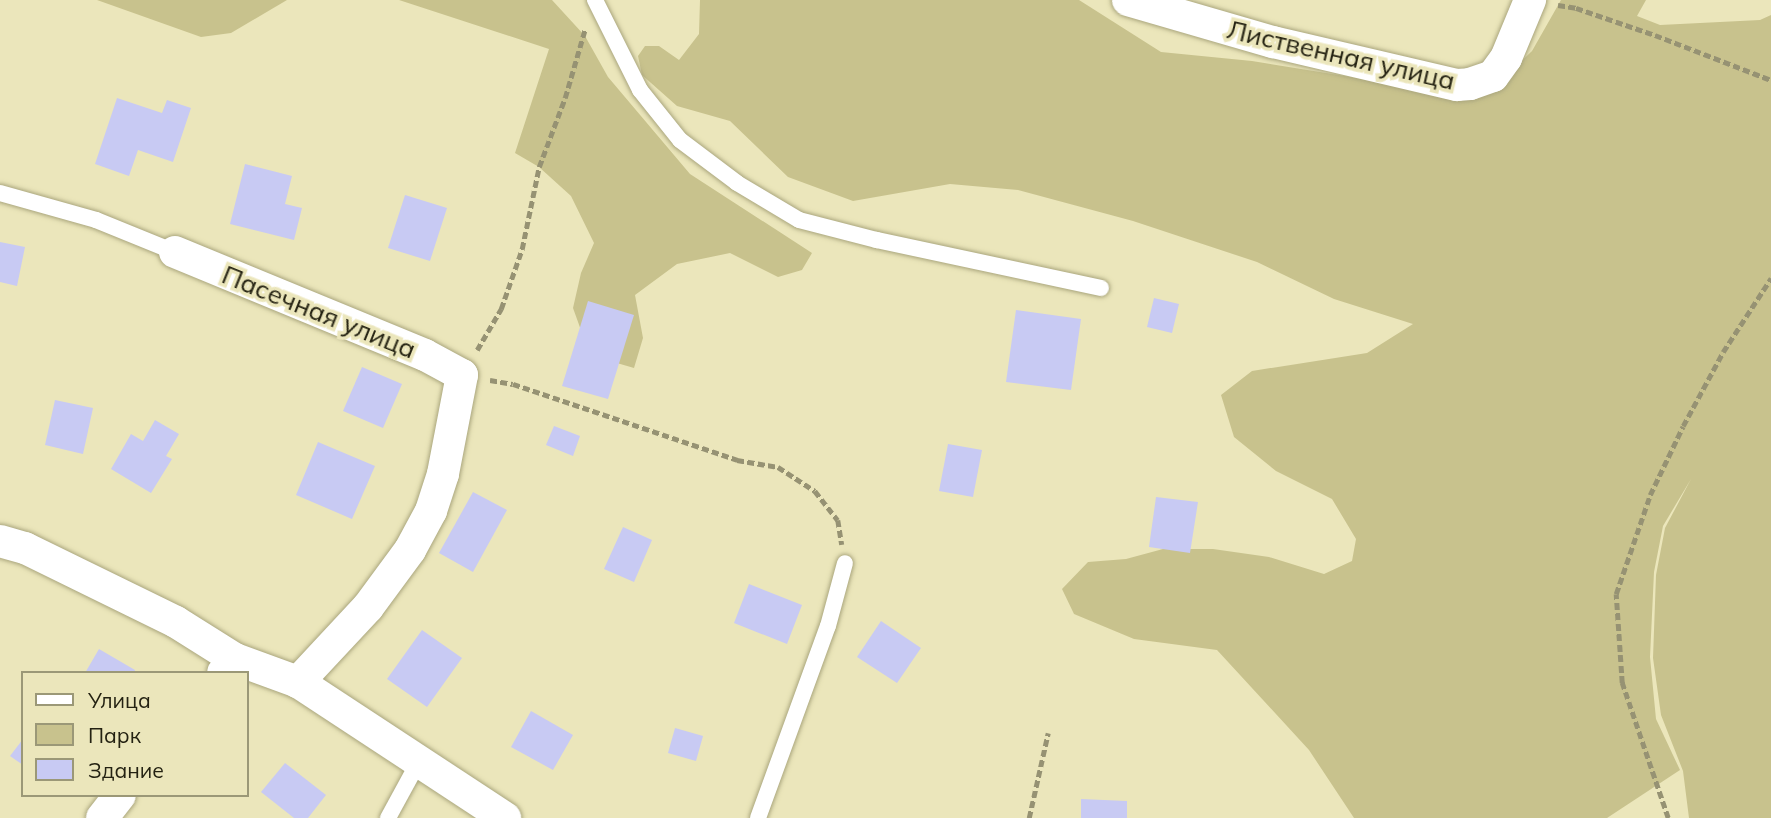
<!DOCTYPE html>
<meta charset="utf-8">
<style>
body{margin:0}
#map{position:relative;width:1771px;height:818px;overflow:hidden;background:#ebe6bb;font-family:Mulish,sans-serif}
div>[style]{position:absolute}
.green>*{inset:0;background:#c8c28d}
.building>*{inset:0;background:#c8caf3}
.path>*{height:4.5px;margin-top:-2.25px;transform-origin:0;background:repeating-linear-gradient(90deg,#969273 0 7px,transparent 0 10.5px)}
.roads{filter:drop-shadow(0 0 2px #aaa67d) drop-shadow(0 0 2px #aaa67d)}
.lane>*{height:16px;margin:-8px;padding:0 8px;transform-origin:8px;border-radius:8px;background:#fff}
.street>*{height:32px;margin:-16px;padding:0 16px;transform-origin:16px;border-radius:16px;background:#fff}
span{translate:-50% -50%;white-space:nowrap;text-align:center;line-height:1.15;-webkit-text-stroke:7px #ebe6bb;paint-order:stroke}
.street-label{font-size:26px;color:#242212}
.legend{position:absolute;left:21px;top:671px;width:228px;height:126px;box-sizing:border-box;background:#ebe6bb;border:2px solid #9b9877;margin:0;padding:9px 12px;list-style:none;font-size:21px;color:#242212}
.legend li{display:flex;align-items:center;gap:14px;height:35px}
.legend b{width:35px;border:2px solid #9b9877}
</style>
<div id="map">
<div class="green">
<div style="clip-path:polygon(97px 0,287px 0,231px 33px,201px 37px)"></div>
<div style="clip-path:polygon(399px 0,552px 0,585px 36px,608px 77px,690px 174px,812px 253px,802px 270px,778px 277px,730px 253px,677px 264px,635px 295px,643px 338px,634px 368px,610px 361px,587px 347px,573px 308px,581px 273px,594px 243px,571px 196px,539px 167px,515px 153px,549px 49px)"></div>
<div style="clip-path:polygon(700px 0,1079px 0,1161px 52px,1252px 61px,1413px 87px,1490px 92px,1532px 51px,1561px 0,1646px 0,1637px 16px,1660px 25px,1760px 20px,1771px 15px,1771px 818px,1689px 818px,1683px 771px,1661px 715px,1653px 658px,1656px 575px,1665px 528px,1691px 479px,1663px 526px,1654px 572px,1650px 657px,1656px 719px,1680px 770px,1607px 818px,1354px 818px,1309px 750px,1217px 650px,1134px 639px,1074px 614px,1062px 589px,1088px 562px,1126px 559px,1163px 549px,1213px 549px,1269px 557px,1324px 574px,1352px 561px,1356px 539px,1332px 499px,1276px 471px,1234px 437px,1221px 395px,1252px 371px,1367px 353px,1413px 324px,1334px 299px,1257px 262px,1133px 221px,1018px 190px,950px 184px,853px 201px,788px 177px,730px 121px,677px 106px,642px 75px,638px 56px,645px 46px,659px 46px,679px 60px,699px 34px)"></div>
</div>
<div class="building">
<div style="clip-path:polygon(117px 98px,162px 113px,167px 100px,191px 108px,173px 162px,138px 150px,129px 176px,95px 164px)"></div>
<div style="clip-path:polygon(245px 164px,292px 176px,285px 204px,302px 208px,294px 240px,230px 224px)"></div>
<div style="clip-path:polygon(405px 195px,447px 208px,430px 261px,388px 248px)"></div>
<div style="clip-path:polygon(0 242px,25px 247px,17px 286px,0 282px)"></div>
<div style="clip-path:polygon(1154px 298px,1179px 304px,1172px 333px,1147px 327px)"></div>
<div style="clip-path:polygon(588px 301px,634px 315px,608px 399px,562px 386px)"></div>
<div style="clip-path:polygon(1016px 310px,1081px 319px,1071px 390px,1006px 382px)"></div>
<div style="clip-path:polygon(362px 367px,402px 384px,383px 428px,343px 411px)"></div>
<div style="clip-path:polygon(55px 400px,93px 408px,83px 454px,45px 445px)"></div>
<div style="clip-path:polygon(155px 420px,179px 434px,166px 456px,172px 459px,151px 493px,111px 469px,131px 434px,143px 441px)"></div>
<div style="clip-path:polygon(554px 426px,580px 436px,573px 456px,546px 445px)"></div>
<div style="clip-path:polygon(318px 442px,375px 466px,352px 519px,296px 495px)"></div>
<div style="clip-path:polygon(948px 444px,982px 450px,973px 497px,939px 491px)"></div>
<div style="clip-path:polygon(473px 492px,507px 510px,473px 572px,439px 553px)"></div>
<div style="clip-path:polygon(1156px 497px,1198px 502px,1190px 553px,1149px 547px)"></div>
<div style="clip-path:polygon(623px 527px,652px 540px,634px 582px,604px 569px)"></div>
<div style="clip-path:polygon(749px 584px,802px 605px,787px 644px,734px 623px)"></div>
<div style="clip-path:polygon(881px 621px,921px 648px,897px 683px,857px 657px)"></div>
<div style="clip-path:polygon(422px 630px,462px 658px,427px 707px,387px 679px)"></div>
<div style="clip-path:polygon(99px 649px,135px 670px,134px 673px,85px 673px)"></div>
<div style="clip-path:polygon(531px 711px,573px 735px,553px 770px,511px 747px)"></div>
<div style="clip-path:polygon(675px 728px,703px 736px,696px 761px,668px 753px)"></div>
<div style="clip-path:polygon(23px 739px,23px 765px,10px 756px)"></div>
<div style="clip-path:polygon(285px 763px,326px 795px,308px 818px,294px 818px,261px 792px)"></div>
<div style="clip-path:polygon(1081px 799px,1127px 801px,1127px 818px,1081px 818px)"></div>
</div>
<div class="path">
<div style="left:1558px;top:5px;width:18px;rotate:9deg"></div>
<div style="left:1576px;top:8px;width:83px;rotate:18.9deg"></div>
<div style="left:1655px;top:35px;width:124px;rotate:21.2deg"></div>
<div style="left:477px;top:350px;width:48px;rotate:-59.7deg"></div>
<div style="left:501px;top:309px;width:64px;rotate:-70.7deg"></div>
<div style="left:522px;top:249px;width:84px;rotate:-78.3deg"></div>
<div style="left:539px;top:167px;width:74px;rotate:-69.4deg"></div>
<div style="left:565px;top:98px;width:72px;rotate:-73.8deg"></div>
<div style="left:490px;top:380px;width:23px;rotate:10deg"></div>
<div style="left:513px;top:384px;width:237px;rotate:18.7deg"></div>
<div style="left:737px;top:460px;width:42px;rotate:9.7deg"></div>
<div style="left:778px;top:467px;width:44px;rotate:33deg"></div>
<div style="left:815px;top:491px;width:37px;rotate:52deg"></div>
<div style="left:838px;top:520px;width:25px;rotate:81deg"></div>
<div style="left:1029px;top:818px;width:87px;rotate:-77.4deg"></div>
<div style="left:1668px;top:818px;width:143px;rotate:-108.8deg"></div>
<div style="left:1622px;top:683px;width:89px;rotate:-93.9deg"></div>
<div style="left:1616px;top:594px;width:105px;rotate:-71deg"></div>
<div style="left:1650px;top:495px;width:76px;rotate:-64.4deg"></div>
<div style="left:1683px;top:426px;width:84px;rotate:-61.6deg"></div>
<div style="left:1723px;top:352px;width:88px;rotate:-57deg"></div>
</div>
<div class="roads">
<div class="lane">
<div style="left:595px;top:0;width:101px;rotate:63.4deg"></div>
<div style="left:640px;top:90px;width:64px;rotate:51.3deg"></div>
<div style="left:680px;top:140px;width:71px;rotate:37deg"></div>
<div style="left:737px;top:183px;width:72px;rotate:30.8deg"></div>
<div style="left:799px;top:220px;width:81px;rotate:14.4deg"></div>
<div style="left:877px;top:240px;width:229px;rotate:12.1deg"></div>
<div style="left:0;top:193px;width:100px;rotate:15.7deg"></div>
<div style="left:96px;top:220px;width:85px;rotate:22.1deg"></div>
<div style="left:388px;top:818px;width:63px;rotate:-61.4deg"></div>
<div style="left:758px;top:818px;width:204px;rotate:-70deg"></div>
<div style="left:828px;top:626px;width:65px;rotate:-74.9deg"></div>
</div>
<div class="street">
<div style="left:1128px;top:0;width:151px;rotate:16.2deg"></div>
<div style="left:1273px;top:42px;width:189px;rotate:13.2deg"></div>
<div style="left:1457px;top:85px;width:13px;rotate:-4deg"></div>
<div style="left:1470px;top:84px;width:24px;rotate:-19deg"></div>
<div style="left:1493px;top:76px;width:22px;rotate:-54deg"></div>
<div style="left:1506px;top:58px;width:63px;rotate:-67.5deg"></div>
<div style="left:175px;top:252px;width:270px;rotate:22.4deg"></div>
<div style="left:425px;top:355px;width:42px;rotate:28.4deg"></div>
<div style="left:462px;top:375px;width:101px;rotate:100.9deg"></div>
<div style="left:443px;top:474px;width:39px;rotate:108deg"></div>
<div style="left:431px;top:511px;width:44px;rotate:118.3deg"></div>
<div style="left:410px;top:550px;width:71px;rotate:126.4deg"></div>
<div style="left:368px;top:607px;width:103px;rotate:133deg"></div>
<div style="left:298px;top:682px;width:67px;rotate:-159.9deg"></div>
<div style="left:235px;top:659px;width:18px;rotate:131deg"></div>
<div style="left:0;top:541px;width:26px;rotate:16deg"></div>
<div style="left:25px;top:548px;width:168px;rotate:26.1deg"></div>
<div style="left:176px;top:622px;width:70px;rotate:32.1deg"></div>
<div style="left:298px;top:682px;width:248px;rotate:33.3deg"></div>
<div style="left:102px;top:818px;width:29px;rotate:-52deg"></div>
</div>
</div>
<div class="street-label">
<span style="left:1341px;top:55px;rotate:13deg">Лиственная улица</span>
<span style="left:319px;top:312px;rotate:22deg">Пасечная улица</span>
</div>
<ul class="legend">
<li><b style="height:9px;background:#fff"></b>Улица</li>
<li><b style="height:19px;background:#c8c28d"></b>Парк</li>
<li><b style="height:19px;background:#c8caf3"></b>Здание</li>
</ul>
</div>
